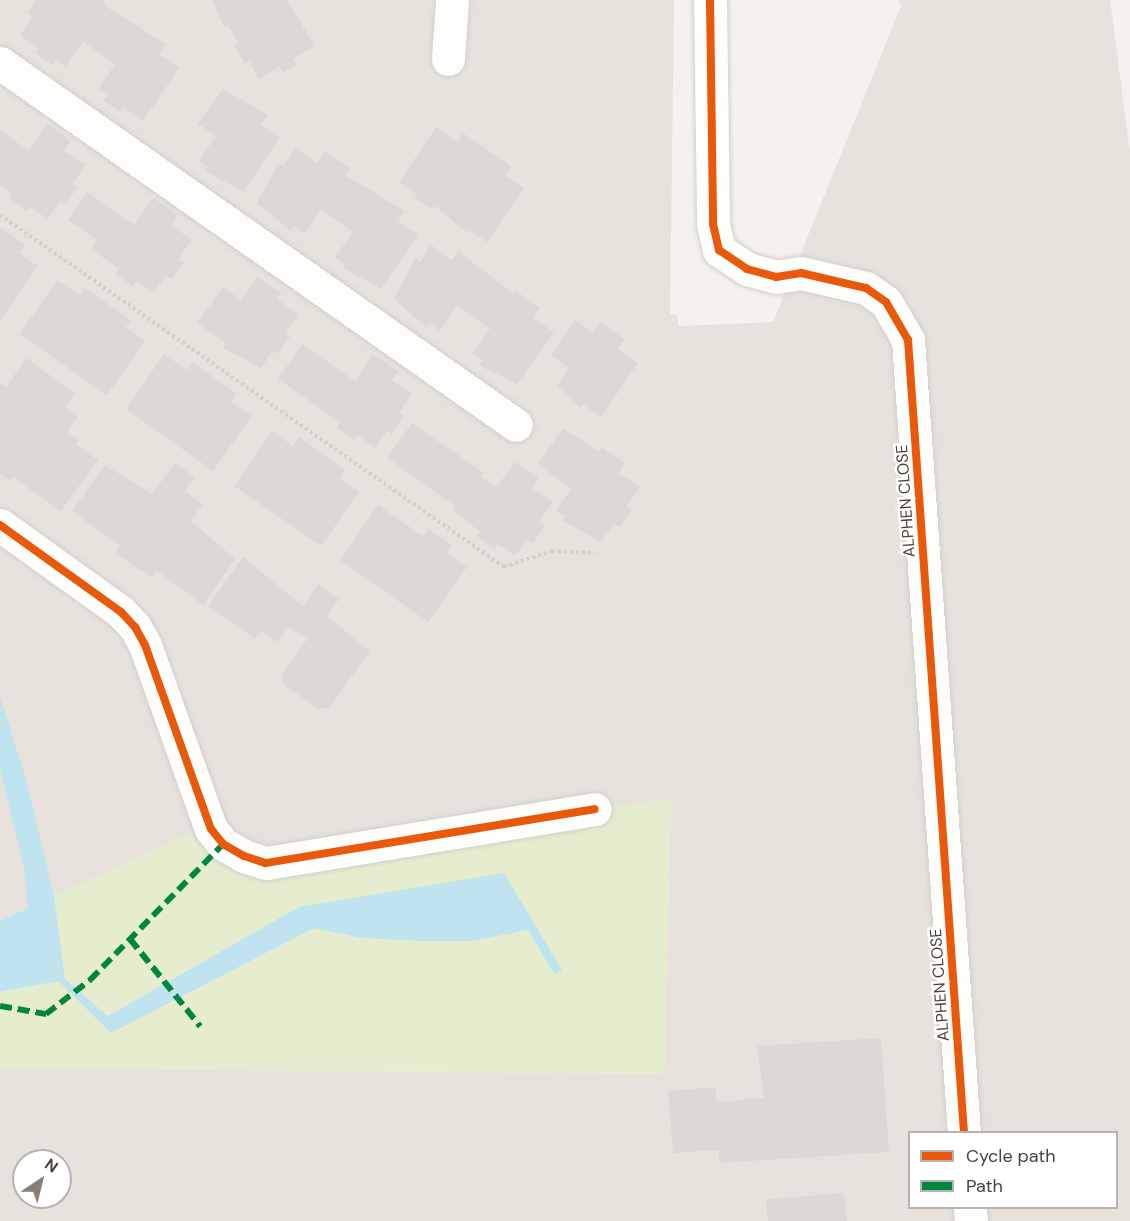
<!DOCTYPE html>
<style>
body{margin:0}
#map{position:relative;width:1130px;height:1221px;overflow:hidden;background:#f4f1ee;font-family:"DM Sans",sans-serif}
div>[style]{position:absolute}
.residential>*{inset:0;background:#e7e2dc}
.green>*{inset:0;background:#e6edcf}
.water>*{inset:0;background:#c0e4ef}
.building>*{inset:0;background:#dcd8d5}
.path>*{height:4px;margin-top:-2px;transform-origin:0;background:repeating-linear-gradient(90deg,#d3d1cc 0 3px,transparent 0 6px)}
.roads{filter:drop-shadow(0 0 2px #d2cfcb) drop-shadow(0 0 2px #d2cfcb)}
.minor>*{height:33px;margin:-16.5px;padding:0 16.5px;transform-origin:16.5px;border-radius:16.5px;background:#fdfdfc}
.quiet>*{height:6px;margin-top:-3px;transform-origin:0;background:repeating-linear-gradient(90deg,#00873e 0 12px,transparent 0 18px)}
.cycleway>*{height:8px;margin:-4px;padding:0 4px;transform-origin:4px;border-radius:4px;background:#e8590c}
span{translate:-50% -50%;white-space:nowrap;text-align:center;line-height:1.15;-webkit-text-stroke:5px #fff;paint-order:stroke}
.street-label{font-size:16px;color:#4a4139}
.legend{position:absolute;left:908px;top:1131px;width:210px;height:78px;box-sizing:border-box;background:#fff;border:2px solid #b7b3b0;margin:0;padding:8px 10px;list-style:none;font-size:18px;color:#4a4139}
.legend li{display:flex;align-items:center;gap:12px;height:30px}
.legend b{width:30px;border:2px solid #b7b3b0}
.north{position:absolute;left:12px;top:1149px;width:60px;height:60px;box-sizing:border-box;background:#fff;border:2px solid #b7b3b0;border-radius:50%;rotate:35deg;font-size:16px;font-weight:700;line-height:24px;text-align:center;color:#4a4139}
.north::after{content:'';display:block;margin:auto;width:21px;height:27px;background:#867f78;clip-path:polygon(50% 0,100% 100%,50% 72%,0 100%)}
</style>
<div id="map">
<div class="residential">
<div style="clip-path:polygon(evenodd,0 0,674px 0,670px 314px,678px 315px,678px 326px,773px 322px,901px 6px,898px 0,1110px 0,1130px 153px,1130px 1221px,0 1221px,0 1068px,664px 1074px,671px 799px,266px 864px,209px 830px,187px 835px,0 921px,0 0,910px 1132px,1116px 1132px,1116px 1208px,910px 1208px,910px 1132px,0 0,24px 1161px,60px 1161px,60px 1197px,24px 1197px,24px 1161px)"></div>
</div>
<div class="green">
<div style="clip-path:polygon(671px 798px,664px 1074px,0 1068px,0 921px,187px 835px,209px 830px,266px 864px)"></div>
</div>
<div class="water">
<div style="clip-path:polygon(0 696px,27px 782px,54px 897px,65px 979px,108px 1016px,299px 907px,504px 873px,562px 970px,554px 974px,528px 930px,473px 941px,423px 941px,361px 938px,314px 928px,111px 1033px,58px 981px,0 992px,0 921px,28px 908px,24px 868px,0 769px)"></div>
</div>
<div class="building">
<div style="clip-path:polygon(36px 0,103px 0,107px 7px,166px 44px,159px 54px,179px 68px,143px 121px,124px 107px,120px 112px,103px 100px,107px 95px,98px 89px,115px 64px,83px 42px,65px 67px,56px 60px,52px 65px,35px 53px,38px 48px,20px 35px,32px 17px,27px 13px)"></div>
<div style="clip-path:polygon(212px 0,287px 0,315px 46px,294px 59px,297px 64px,282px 73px,279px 67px,259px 79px,249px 61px,245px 63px,234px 46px,239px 43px,228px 25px,224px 27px)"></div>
<div style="clip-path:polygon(223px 89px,268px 115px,261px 125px,280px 138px,243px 192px,205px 171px,208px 167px,199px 161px,216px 136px,198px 124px)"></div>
<div style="clip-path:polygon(47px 124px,71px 141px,64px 150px,86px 165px,72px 184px,77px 188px,65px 205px,60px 201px,48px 219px,30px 207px,27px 211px,9px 198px,12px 194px,0 185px,0 130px,29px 151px)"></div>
<div style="clip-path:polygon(436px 127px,457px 142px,463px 133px,511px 166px,505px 175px,524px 188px,487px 242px,469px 230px,467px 233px,435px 206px,432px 209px,415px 198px,417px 195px,399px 182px)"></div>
<div style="clip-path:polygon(296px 148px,317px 163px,325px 151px,350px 168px,345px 175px,405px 211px,398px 221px,418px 235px,381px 289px,343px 268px,345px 265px,335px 257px,353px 232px,321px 210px,304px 234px,294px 227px,291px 231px,257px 203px,278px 164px,283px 166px)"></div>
<div style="clip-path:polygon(87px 192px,134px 225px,153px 198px,178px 215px,171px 225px,192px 240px,178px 259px,184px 263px,172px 279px,166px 275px,154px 293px,137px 281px,133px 286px,115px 274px,119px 269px,91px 249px,97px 240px,68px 220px)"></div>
<div style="clip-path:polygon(0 227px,25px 245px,19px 253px,38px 266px,0 321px)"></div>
<div style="clip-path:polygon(431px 245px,452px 260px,458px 251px,514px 294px,516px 291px,540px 308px,533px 318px,554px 332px,517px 384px,478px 365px,482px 360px,472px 353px,490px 329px,457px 306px,440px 331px,429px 323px,426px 327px,394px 299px,415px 258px,420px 262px)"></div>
<div style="clip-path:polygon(257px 277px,281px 293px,277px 299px,298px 314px,285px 334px,290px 337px,278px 354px,273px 350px,261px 368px,223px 348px,226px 343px,197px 323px,223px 287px,241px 300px)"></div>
<div style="clip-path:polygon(58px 280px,80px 295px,85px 288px,131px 320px,126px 327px,145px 341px,107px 395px,19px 334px)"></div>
<div style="clip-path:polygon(575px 320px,593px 332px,600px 322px,625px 339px,618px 349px,638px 363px,601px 417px,583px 404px,580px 408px,557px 386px,569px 368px,551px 355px)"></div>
<div style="clip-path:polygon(302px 344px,355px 381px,373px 354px,398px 371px,392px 380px,412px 394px,399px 413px,404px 416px,392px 434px,387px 430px,375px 448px,357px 435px,354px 440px,337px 428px,340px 423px,278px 379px)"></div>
<div style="clip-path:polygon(164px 354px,187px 370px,192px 362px,237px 394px,231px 402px,252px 416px,213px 471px,126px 409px)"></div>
<div style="clip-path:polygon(26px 358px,75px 393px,66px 407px,78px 416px,67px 431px,79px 440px,76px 444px,98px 460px,61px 511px,13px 477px,10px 481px,0 474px,0 383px,6px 387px)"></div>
<div style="clip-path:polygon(412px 423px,484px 473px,481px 477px,496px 487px,516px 462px,538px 478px,532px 488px,553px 502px,539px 521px,545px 526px,533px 543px,527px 539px,515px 556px,498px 544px,494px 549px,477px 536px,480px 532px,453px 510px,456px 507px,387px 458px)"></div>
<div style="clip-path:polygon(563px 428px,599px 452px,602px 447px,625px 463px,618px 473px,640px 487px,626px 507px,632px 510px,620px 527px,614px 524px,601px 542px,563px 521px,566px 517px,556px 510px,571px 489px,538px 464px)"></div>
<div style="clip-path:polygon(272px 431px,293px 446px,299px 437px,345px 470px,339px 478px,359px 492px,321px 546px,234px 486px)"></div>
<div style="clip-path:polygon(175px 463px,195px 477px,184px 491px,203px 504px,191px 521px,235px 559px,203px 605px,157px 571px,152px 578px,115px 553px,120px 546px,72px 511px,105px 465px,152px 494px)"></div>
<div style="clip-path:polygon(378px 505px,423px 536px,428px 529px,452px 545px,447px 553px,467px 567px,428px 622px,340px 560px)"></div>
<div style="clip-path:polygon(243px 557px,303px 606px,318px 584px,339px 599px,327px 616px,370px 651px,329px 708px,318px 709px,283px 684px,282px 674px,307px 639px,289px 627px,277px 642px,262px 631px,255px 639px,208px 606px)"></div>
<div style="clip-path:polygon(881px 1038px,889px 1152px,719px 1163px,719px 1150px,673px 1153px,668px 1091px,715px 1087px,717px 1102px,764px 1098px,757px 1046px)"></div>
<div style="clip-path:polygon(844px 1193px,847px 1221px,768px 1221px,766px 1199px)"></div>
</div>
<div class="path">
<div style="left:0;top:215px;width:615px;rotate:34.93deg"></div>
<div style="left:504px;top:567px;width:51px;rotate:-18.4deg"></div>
<div style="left:552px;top:551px;width:43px;rotate:2.7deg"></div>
</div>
<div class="roads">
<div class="minor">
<div style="left:710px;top:0;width:224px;rotate:89.2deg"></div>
<div style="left:713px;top:224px;width:27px;rotate:77deg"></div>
<div style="left:719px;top:250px;width:34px;rotate:34deg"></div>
<div style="left:747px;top:269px;width:30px;rotate:15deg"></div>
<div style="left:776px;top:277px;width:25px;rotate:-9deg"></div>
<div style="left:801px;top:273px;width:67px;rotate:13deg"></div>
<div style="left:866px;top:288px;width:24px;rotate:35deg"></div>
<div style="left:886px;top:302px;width:44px;rotate:59.9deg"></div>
<div style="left:908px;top:340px;width:794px;rotate:85.96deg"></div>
<div style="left:448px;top:59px;width:59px;rotate:-86.1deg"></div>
<div style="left:0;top:63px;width:630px;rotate:35.05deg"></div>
<div style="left:0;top:525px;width:149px;rotate:35.7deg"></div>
<div style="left:121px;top:612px;width:21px;rotate:47deg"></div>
<div style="left:135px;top:627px;width:21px;rotate:61deg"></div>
<div style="left:145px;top:645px;width:195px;rotate:70.3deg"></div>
<div style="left:211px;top:829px;width:19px;rotate:51deg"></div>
<div style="left:223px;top:844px;width:24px;rotate:30deg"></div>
<div style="left:244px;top:856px;width:23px;rotate:18deg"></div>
<div style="left:266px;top:863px;width:333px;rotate:-9.3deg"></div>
<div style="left:970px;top:1208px;width:13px;rotate:86deg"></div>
</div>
</div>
<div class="quiet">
<div style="left:130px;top:939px;width:112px;rotate:51.2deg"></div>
<div style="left:0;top:1006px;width:47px;rotate:9.9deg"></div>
<div style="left:46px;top:1014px;width:56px;rotate:-37.7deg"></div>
<div style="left:90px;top:980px;width:190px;rotate:-45.6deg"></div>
</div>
<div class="cycleway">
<div style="left:710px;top:0;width:224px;rotate:89.2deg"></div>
<div style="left:713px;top:224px;width:27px;rotate:77deg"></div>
<div style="left:719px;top:250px;width:34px;rotate:34deg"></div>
<div style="left:747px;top:269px;width:30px;rotate:15deg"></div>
<div style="left:776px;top:277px;width:25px;rotate:-9deg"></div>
<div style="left:801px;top:273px;width:67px;rotate:13deg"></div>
<div style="left:866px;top:288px;width:24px;rotate:35deg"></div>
<div style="left:886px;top:302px;width:44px;rotate:59.9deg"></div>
<div style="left:908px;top:340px;width:794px;rotate:85.96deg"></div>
<div style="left:0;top:525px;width:149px;rotate:35.7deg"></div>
<div style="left:121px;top:612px;width:21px;rotate:47deg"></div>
<div style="left:135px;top:627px;width:21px;rotate:61deg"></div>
<div style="left:145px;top:645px;width:195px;rotate:70.3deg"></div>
<div style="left:211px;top:829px;width:19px;rotate:51deg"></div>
<div style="left:223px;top:844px;width:24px;rotate:30deg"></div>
<div style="left:244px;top:856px;width:23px;rotate:18deg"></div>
<div style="left:266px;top:863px;width:333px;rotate:-9.3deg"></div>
</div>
<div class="street-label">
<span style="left:906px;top:501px;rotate:-94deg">ALPHEN CLOSE</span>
<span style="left:940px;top:985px;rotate:-94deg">ALPHEN CLOSE</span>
</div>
<ul class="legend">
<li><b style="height:8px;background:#e8590c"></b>Cycle path</li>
<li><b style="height:8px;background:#00873e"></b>Path</li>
</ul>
<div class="north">N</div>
</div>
